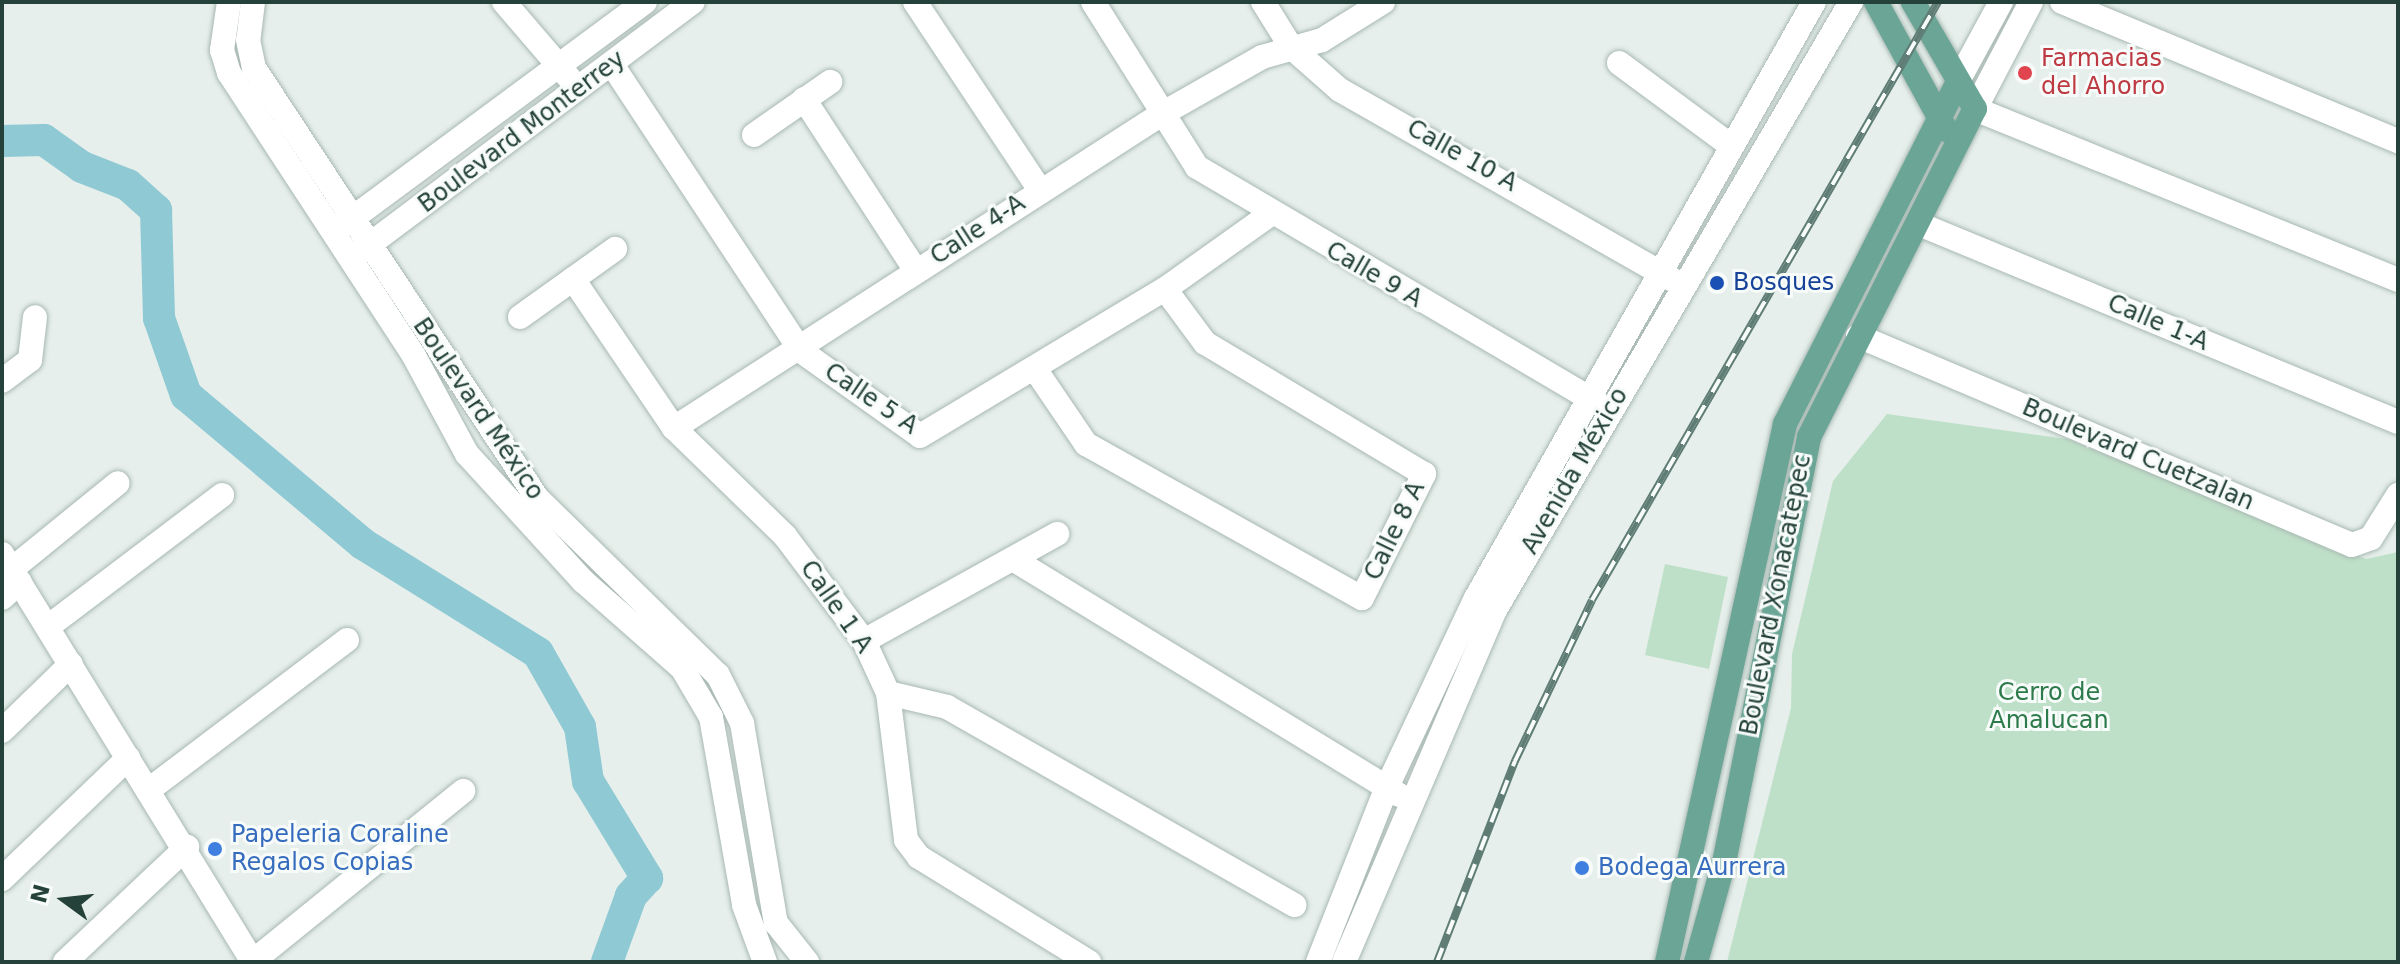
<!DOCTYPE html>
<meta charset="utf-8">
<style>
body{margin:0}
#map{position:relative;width:2400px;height:964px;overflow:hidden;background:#e6efeb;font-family:"DejaVu Sans",sans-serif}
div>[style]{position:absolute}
.green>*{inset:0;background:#bfe0c8}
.river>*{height:32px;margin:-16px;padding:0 16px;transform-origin:16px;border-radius:16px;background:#8ec9d4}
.roads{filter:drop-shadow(0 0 2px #a8b8b2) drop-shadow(0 0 2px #a8b8b2)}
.minor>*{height:24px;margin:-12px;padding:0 12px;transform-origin:12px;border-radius:12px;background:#fff}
.major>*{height:24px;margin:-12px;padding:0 12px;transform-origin:12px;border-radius:12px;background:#6aa596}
.rail>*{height:8px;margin-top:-4px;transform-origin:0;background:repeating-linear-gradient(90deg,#f7fbf9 0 15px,#5f7d75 0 30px);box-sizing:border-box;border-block:2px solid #5f7d75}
.dots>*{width:22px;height:22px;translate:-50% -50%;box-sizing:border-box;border:4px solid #f7fbf9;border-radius:50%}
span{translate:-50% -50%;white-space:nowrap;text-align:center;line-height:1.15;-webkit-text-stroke:6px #f7fbf9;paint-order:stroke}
.health-label{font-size:24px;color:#be3a42}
.left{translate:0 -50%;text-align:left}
.street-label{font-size:24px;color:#24423a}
.transit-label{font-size:24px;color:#164399}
.park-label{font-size:24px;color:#2d7a4b}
.shop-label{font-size:24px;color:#366cbe}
.frame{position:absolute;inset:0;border:4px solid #24423a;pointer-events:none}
.north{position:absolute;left:24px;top:860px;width:80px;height:80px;-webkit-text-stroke:6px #f7fbf9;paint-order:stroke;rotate:285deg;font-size:22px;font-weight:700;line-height:32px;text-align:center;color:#24423a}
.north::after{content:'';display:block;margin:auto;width:28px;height:36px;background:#24423a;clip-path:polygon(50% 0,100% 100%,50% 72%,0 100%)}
</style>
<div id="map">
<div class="green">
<div style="clip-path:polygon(1887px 414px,2067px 439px,2366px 559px,2398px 552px,2398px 962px,1727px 962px,1791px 708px,1792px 654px,1833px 481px)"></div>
<div style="clip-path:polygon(1665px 564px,1728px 577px,1709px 669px,1645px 655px)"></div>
</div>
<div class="river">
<div style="left:2px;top:141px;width:42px;rotate:-1.4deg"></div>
<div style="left:44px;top:140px;width:47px;rotate:35.4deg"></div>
<div style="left:82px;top:167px;width:49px;rotate:21.4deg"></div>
<div style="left:128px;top:185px;width:38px;rotate:42deg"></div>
<div style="left:156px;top:210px;width:108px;rotate:88.4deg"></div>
<div style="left:159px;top:318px;width:82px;rotate:70.7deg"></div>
<div style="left:186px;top:395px;width:231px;rotate:40.1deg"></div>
<div style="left:363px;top:544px;width:206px;rotate:31.9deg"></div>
<div style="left:538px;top:653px;width:85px;rotate:60.4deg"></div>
<div style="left:580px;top:727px;width:55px;rotate:81.6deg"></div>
<div style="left:588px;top:781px;width:114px;rotate:58.7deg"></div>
<div style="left:647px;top:878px;width:24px;rotate:132deg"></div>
<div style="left:631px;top:896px;width:70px;rotate:110deg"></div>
</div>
<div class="roads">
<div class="minor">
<div style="left:229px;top:2px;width:49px;rotate:98.3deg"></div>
<div style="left:222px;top:50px;width:24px;rotate:73deg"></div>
<div style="left:229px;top:73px;width:338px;rotate:56.8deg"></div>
<div style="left:414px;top:356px;width:111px;rotate:61.6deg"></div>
<div style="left:467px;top:454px;width:172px;rotate:47.6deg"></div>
<div style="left:583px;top:581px;width:132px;rotate:41.3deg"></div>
<div style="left:682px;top:668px;width:57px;rotate:59.4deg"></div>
<div style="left:711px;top:717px;width:191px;rotate:80deg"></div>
<div style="left:744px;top:905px;width:61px;rotate:69.8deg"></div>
<div style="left:253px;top:2px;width:38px;rotate:97deg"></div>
<div style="left:248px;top:40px;width:29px;rotate:78deg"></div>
<div style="left:254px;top:68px;width:515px;rotate:56.65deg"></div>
<div style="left:537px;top:498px;width:253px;rotate:44.4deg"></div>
<div style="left:718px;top:675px;width:54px;rotate:63.4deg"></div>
<div style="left:742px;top:723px;width:203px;rotate:80.4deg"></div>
<div style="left:776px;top:923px;width:50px;rotate:51.5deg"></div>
<div style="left:504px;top:2px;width:101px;rotate:49.4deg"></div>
<div style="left:915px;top:2px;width:226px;rotate:56.4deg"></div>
<div style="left:1093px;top:2px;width:195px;rotate:57.8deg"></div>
<div style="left:1197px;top:167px;width:465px;rotate:30.5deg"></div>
<div style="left:1263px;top:2px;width:53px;rotate:58.1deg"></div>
<div style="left:1291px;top:47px;width:65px;rotate:41.3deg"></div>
<div style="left:1340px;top:90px;width:383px;rotate:29.7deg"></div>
<div style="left:2031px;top:2px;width:121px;rotate:117.6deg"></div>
<div style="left:1975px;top:109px;width:456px;rotate:22deg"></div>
<div style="left:2062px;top:2px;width:364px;rotate:22.5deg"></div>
<div style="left:1619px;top:63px;width:139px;rotate:36.5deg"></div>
<div style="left:613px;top:66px;width:341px;rotate:56.6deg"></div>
<div style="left:801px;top:351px;width:146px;rotate:35.5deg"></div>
<div style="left:920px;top:436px;width:286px;rotate:-31deg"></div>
<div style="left:1165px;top:289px;width:128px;rotate:-35.4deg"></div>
<div style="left:1957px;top:83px;width:92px;rotate:-61.5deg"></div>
<div style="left:804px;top:99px;width:205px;rotate:56.9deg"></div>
<div style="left:754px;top:135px;width:93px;rotate:-34.9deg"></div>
<div style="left:1919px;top:224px;width:518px;rotate:22.46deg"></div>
<div style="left:342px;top:226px;width:377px;rotate:-36.5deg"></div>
<div style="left:357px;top:254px;width:420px;rotate:-36.9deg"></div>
<div style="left:573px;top:279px;width:180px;rotate:55.9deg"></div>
<div style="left:674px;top:428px;width:155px;rotate:44.2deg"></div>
<div style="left:785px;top:536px;width:131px;rotate:53deg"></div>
<div style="left:864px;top:641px;width:57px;rotate:65.2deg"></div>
<div style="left:888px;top:693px;width:148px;rotate:83deg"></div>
<div style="left:906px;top:840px;width:21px;rotate:53deg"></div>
<div style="left:919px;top:857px;width:200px;rotate:31.7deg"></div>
<div style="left:520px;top:317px;width:117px;rotate:-35.6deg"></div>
<div style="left:1858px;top:336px;width:536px;rotate:22.93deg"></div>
<div style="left:2352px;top:545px;width:20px;rotate:-20deg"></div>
<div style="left:2371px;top:538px;width:51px;rotate:-57.9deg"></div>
<div style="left:1035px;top:369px;width:91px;rotate:55.8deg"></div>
<div style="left:1086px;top:444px;width:316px;rotate:29.2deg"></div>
<div style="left:1362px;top:598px;width:139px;rotate:-63.4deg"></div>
<div style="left:1424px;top:474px;width:255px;rotate:-149.1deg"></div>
<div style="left:1205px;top:343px;width:67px;rotate:-126.5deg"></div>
<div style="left:2px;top:381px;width:35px;rotate:-37deg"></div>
<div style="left:30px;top:360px;width:43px;rotate:-83.4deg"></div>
<div style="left:674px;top:428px;width:578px;rotate:-32.78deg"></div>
<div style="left:1160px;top:115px;width:117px;rotate:-29.6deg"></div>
<div style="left:1262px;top:57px;width:62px;rotate:-15.8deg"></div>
<div style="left:1322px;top:40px;width:72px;rotate:-31.9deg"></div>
<div style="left:2px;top:554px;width:479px;rotate:58.4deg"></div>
<div style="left:1016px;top:561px;width:449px;rotate:31.4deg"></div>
<div style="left:12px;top:569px;width:136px;rotate:-39.1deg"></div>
<div style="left:2px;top:598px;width:24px;rotate:-42deg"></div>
<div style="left:49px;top:626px;width:217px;rotate:-37.1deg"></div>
<div style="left:864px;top:641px;width:221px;rotate:-29deg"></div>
<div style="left:888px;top:693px;width:61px;rotate:13.3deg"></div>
<div style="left:947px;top:707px;width:400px;rotate:29.7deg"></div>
<div style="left:2px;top:731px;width:96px;rotate:-44.2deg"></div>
<div style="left:150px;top:789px;width:247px;rotate:-37.1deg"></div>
<div style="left:2px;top:879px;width:175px;rotate:-43.8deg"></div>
<div style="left:65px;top:962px;width:168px;rotate:-43.3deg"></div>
<div style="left:252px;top:962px;width:272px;rotate:-39deg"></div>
<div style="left:1318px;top:962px;width:186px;rotate:-68.5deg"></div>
<div style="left:1386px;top:789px;width:211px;rotate:-64.8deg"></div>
<div style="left:1476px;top:598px;width:685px;rotate:-60.44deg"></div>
<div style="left:1344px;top:962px;width:383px;rotate:-66.8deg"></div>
<div style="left:1495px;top:610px;width:705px;rotate:-59.65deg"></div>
</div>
<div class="major">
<div style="left:1876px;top:2px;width:146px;rotate:61.3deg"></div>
<div style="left:1667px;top:962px;width:551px;rotate:-77.63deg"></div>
<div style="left:1785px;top:424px;width:382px;rotate:-63.2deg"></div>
<div style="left:1696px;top:962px;width:108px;rotate:-74.4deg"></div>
<div style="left:1725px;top:858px;width:429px;rotate:-78.7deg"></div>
<div style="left:1809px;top:437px;width:368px;rotate:-63.2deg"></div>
<div style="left:1975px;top:109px;width:124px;rotate:-120.1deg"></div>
</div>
</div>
<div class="rail">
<div style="left:1437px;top:962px;width:216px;rotate:-68.8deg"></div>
<div style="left:1515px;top:761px;width:178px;rotate:-64.4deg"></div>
<div style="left:1592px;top:600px;width:691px;rotate:-59.95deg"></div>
</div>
<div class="dots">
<div style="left:2025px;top:73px;background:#e0444e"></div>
<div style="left:1717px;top:283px;background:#1a4fb4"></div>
<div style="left:215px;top:849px;background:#3f7fe0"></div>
<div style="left:1582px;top:868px;background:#3f7fe0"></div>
</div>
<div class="health-label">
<span class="left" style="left:2041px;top:73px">Farmacias<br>del Ahorro</span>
</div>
<div class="street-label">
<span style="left:522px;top:132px;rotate:-37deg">Boulevard Monterrey</span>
<span style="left:1462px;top:156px;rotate:29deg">Calle 10 A</span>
<span style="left:978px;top:230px;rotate:-33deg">Calle 4-A</span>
<span style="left:1374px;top:275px;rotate:30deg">Calle 9 A</span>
<span style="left:2158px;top:323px;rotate:23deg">Calle 1-A</span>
<span style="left:871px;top:399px;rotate:34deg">Calle 5 A</span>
<span style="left:478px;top:409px;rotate:56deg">Boulevard México</span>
<span style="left:2138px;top:455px;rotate:23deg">Boulevard Cuetzalan</span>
<span style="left:1575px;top:471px;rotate:-60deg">Avenida México</span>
<span style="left:1395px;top:531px;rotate:-64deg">Calle 8 A</span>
<span style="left:1776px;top:595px;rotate:-79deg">Boulevard Xonacatepec</span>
<span style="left:836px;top:607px;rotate:55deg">Calle 1 A</span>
</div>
<div class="transit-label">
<span class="left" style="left:1733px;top:283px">Bosques</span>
</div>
<div class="park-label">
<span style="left:2049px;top:707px">Cerro de<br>Amalucan</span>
</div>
<div class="shop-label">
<span class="left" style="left:231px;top:849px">Papeleria Coraline<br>Regalos Copias</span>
<span class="left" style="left:1598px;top:868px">Bodega Aurrera</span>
</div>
<div class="frame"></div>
<div class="north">N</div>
</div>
